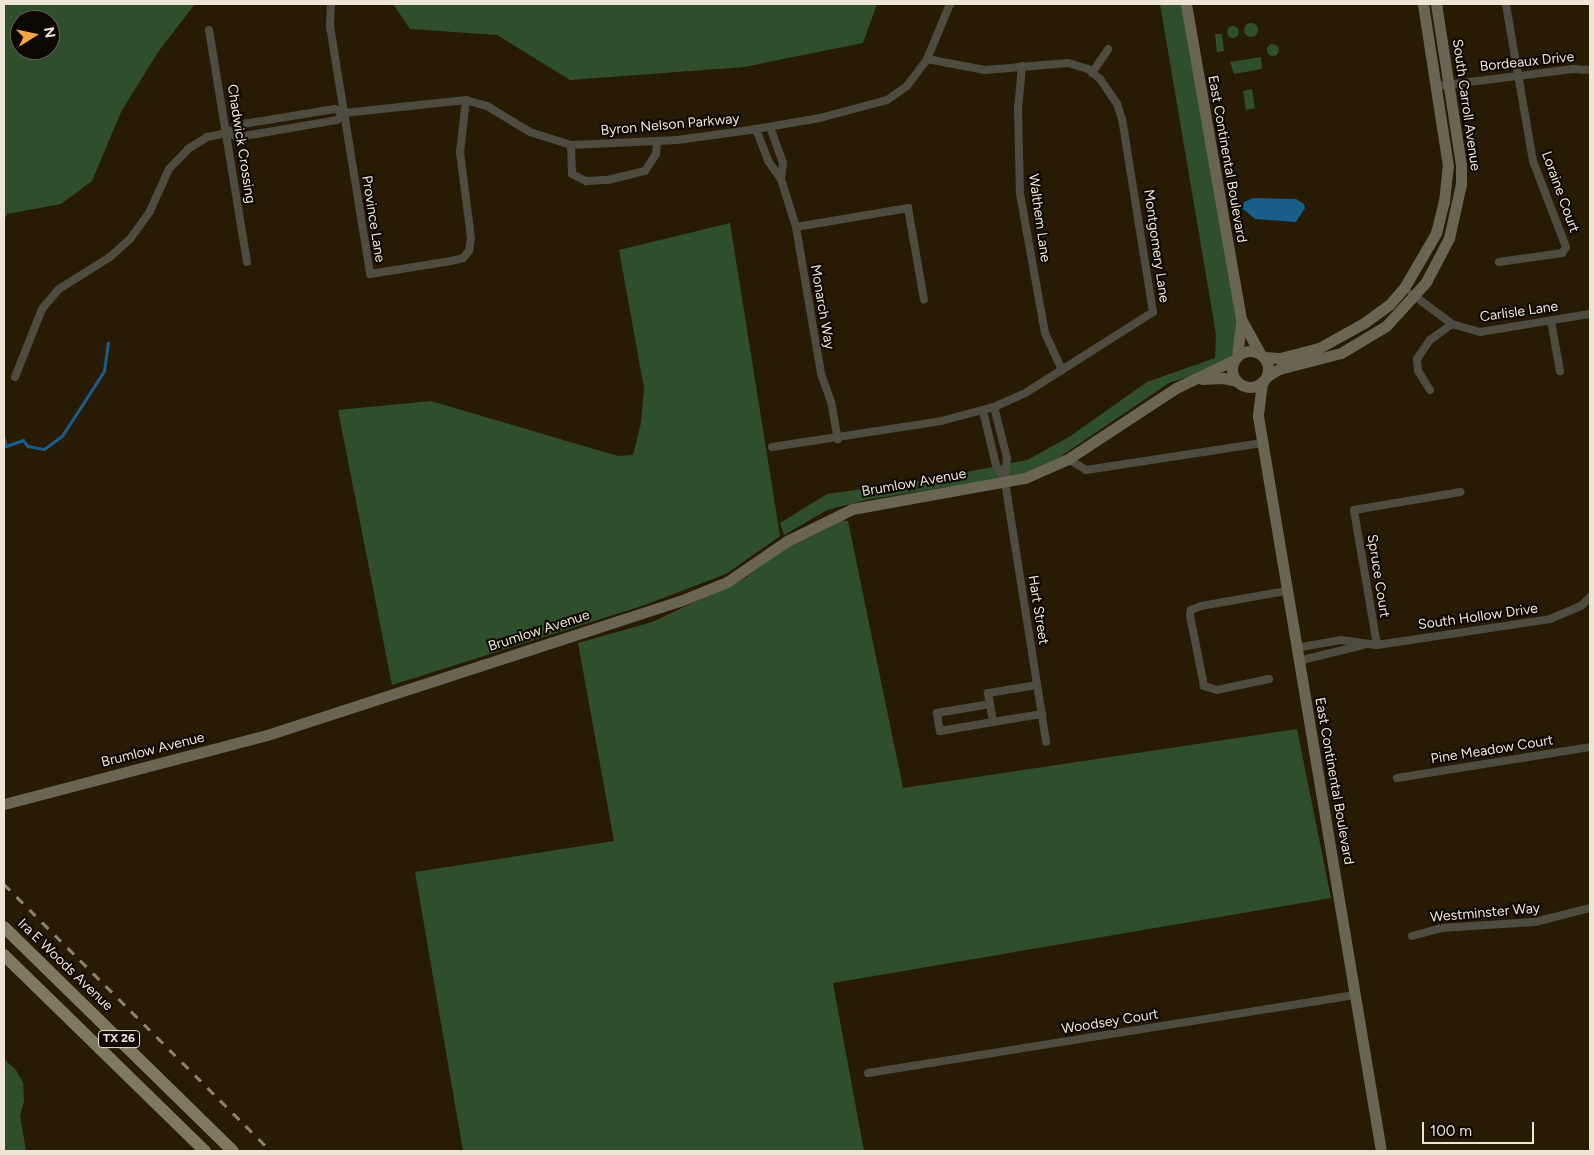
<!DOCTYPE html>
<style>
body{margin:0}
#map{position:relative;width:1594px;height:1155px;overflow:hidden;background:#281b03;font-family:Figtree,sans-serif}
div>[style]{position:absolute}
.green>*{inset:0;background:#2f4e2b}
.round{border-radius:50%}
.water>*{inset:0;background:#195d8a}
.stream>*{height:2.5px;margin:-1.25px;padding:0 1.25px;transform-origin:1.25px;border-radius:1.25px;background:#195d8a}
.minor>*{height:8px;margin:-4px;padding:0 4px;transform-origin:4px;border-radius:4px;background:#4e4c40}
.secondary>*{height:11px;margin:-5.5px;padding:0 5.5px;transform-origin:5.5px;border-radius:5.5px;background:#696552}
.secondary>.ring{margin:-5.5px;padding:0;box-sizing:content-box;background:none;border:11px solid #696552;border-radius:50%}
.primary>*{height:12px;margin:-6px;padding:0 6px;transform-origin:6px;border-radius:6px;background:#7f7960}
.rail>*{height:2.5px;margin-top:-1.25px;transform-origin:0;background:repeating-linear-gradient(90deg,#8c816e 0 9px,transparent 0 18px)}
span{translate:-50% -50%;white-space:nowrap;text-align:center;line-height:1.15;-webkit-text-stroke:4px #0c0701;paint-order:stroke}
.shield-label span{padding:1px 4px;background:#0c0701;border:1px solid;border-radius:4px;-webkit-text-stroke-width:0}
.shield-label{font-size:12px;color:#eee5d6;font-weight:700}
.street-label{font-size:14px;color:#eee5d6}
.frame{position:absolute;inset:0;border:5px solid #eee5d6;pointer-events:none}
.north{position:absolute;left:10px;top:10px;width:50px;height:50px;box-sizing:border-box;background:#0c0701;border:1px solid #666056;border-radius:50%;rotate:80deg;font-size:14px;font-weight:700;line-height:20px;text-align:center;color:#eee5d6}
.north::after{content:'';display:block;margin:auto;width:18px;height:22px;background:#f3a443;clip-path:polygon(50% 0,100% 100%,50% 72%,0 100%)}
.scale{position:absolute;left:1422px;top:1122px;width:112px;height:22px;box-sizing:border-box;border:2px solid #eee5d6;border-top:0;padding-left:6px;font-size:15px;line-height:18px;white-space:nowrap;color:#eee5d6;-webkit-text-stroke:4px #0c0701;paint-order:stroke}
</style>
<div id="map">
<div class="green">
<div style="clip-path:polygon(evenodd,4px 4px,195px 4px,158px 52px,121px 112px,92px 181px,61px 204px,7px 214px,4px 221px,4px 4px,20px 20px,50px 20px,50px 50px,20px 50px,20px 20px)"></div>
<div style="clip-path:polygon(393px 4px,877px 4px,863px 43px,744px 67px,570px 80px,497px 35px,410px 29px)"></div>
<div style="clip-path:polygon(1160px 4px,1182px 4px,1238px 331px,1231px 358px,1218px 367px,1169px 383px,1051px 463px,1026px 474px,866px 500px,827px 510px,784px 535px,780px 523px,827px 494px,927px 480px,1027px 460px,1069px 437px,1147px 382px,1215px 358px,1216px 334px)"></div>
<div class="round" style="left:1244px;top:23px;width:14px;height:14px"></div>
<div class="round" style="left:1227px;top:26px;width:12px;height:12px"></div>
<div style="clip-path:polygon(1215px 34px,1222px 34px,1224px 51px,1217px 52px)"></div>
<div class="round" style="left:1267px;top:44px;width:12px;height:12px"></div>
<div style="clip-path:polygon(1261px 57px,1262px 69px,1234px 74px,1230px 62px)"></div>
<div style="clip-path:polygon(1252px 89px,1255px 108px,1246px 110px,1243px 91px)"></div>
<div style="clip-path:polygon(730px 223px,780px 536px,726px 574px,642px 606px,392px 685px,338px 410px,431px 401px,618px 456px,633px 455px,641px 423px,644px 388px,619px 250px)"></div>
<div style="clip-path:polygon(837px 520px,848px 521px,903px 788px,1297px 729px,1331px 898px,833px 983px,864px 1151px,463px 1151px,415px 872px,614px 841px,578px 643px,652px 622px,745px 578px,804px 535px)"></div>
<div style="clip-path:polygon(4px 1059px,16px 1070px,23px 1083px,24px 1101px,20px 1116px,26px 1150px,4px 1151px)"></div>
</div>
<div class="water">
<div style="clip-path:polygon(1253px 198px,1296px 199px,1304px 204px,1305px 208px,1296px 222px,1255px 219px,1242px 208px,1244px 202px)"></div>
</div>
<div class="stream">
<div style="left:4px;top:437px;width:9px;rotate:77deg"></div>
<div style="left:6px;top:446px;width:18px;rotate:-19deg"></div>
<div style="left:23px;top:440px;width:8px;rotate:50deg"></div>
<div style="left:28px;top:446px;width:16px;rotate:11deg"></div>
<div style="left:44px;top:449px;width:22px;rotate:-36deg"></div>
<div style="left:62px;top:436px;width:77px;rotate:-57.1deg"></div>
<div style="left:104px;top:371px;width:28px;rotate:-82deg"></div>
</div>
<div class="minor">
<div style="left:331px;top:4px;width:22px;rotate:93deg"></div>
<div style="left:330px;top:26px;width:251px;rotate:80.8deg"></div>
<div style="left:370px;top:274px;width:82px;rotate:-9.1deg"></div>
<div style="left:451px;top:261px;width:12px;rotate:-14deg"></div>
<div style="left:463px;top:258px;width:9px;rotate:-49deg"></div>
<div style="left:469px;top:251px;width:13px;rotate:-81deg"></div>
<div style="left:471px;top:238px;width:87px;rotate:-97.3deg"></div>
<div style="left:460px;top:152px;width:52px;rotate:-83.4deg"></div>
<div style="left:209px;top:30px;width:235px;rotate:80.7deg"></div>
<div style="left:1022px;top:66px;width:42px;rotate:95.4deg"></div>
<div style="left:1018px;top:108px;width:86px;rotate:88.7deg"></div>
<div style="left:1020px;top:194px;width:141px;rotate:79.8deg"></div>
<div style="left:1045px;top:333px;width:41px;rotate:65.3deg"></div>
<div style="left:1092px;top:73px;width:29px;rotate:-56deg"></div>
<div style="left:1437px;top:86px;width:137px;rotate:-7.1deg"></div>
<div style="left:1573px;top:69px;width:17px;rotate:3deg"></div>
<div style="left:770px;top:127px;width:38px;rotate:70deg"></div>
<div style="left:783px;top:163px;width:16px;rotate:97deg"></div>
<div style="left:756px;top:129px;width:34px;rotate:69deg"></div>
<div style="left:768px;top:161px;width:22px;rotate:54deg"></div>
<div style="left:781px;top:179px;width:50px;rotate:72.6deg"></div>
<div style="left:796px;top:227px;width:149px;rotate:80.3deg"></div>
<div style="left:821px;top:374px;width:29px;rotate:70deg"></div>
<div style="left:831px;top:401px;width:39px;rotate:80deg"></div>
<div style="left:228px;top:133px;width:12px;rotate:20deg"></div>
<div style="left:239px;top:137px;width:99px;rotate:-9.8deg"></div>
<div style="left:337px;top:120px;width:10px;rotate:-45deg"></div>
<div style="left:571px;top:145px;width:29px;rotate:88deg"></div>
<div style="left:572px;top:174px;width:16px;rotate:27deg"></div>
<div style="left:586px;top:181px;width:22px;rotate:-3deg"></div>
<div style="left:608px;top:180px;width:38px;rotate:-14deg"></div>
<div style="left:645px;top:171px;width:20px;rotate:-57deg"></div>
<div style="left:656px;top:154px;width:13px;rotate:-86deg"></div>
<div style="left:796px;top:227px;width:114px;rotate:-9.6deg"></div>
<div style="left:908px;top:208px;width:93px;rotate:80.1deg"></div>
<div style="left:1499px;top:262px;width:64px;rotate:-8.1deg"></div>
<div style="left:1562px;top:253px;width:7px;rotate:-56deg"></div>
<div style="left:1566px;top:247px;width:92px;rotate:-111deg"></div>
<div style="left:1533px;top:161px;width:159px;rotate:-99.8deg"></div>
<div style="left:1412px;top:294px;width:50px;rotate:36.9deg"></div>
<div style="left:1452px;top:324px;width:29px;rotate:16deg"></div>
<div style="left:1480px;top:332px;width:111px;rotate:-9.3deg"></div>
<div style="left:1551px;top:321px;width:51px;rotate:79.8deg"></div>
<div style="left:15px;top:377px;width:73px;rotate:-68.3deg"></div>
<div style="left:42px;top:309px;width:26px;rotate:-50deg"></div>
<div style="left:59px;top:289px;width:60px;rotate:-32.1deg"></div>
<div style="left:110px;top:257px;width:27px;rotate:-42deg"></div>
<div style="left:130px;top:239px;width:34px;rotate:-54deg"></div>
<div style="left:150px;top:211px;width:46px;rotate:-65.7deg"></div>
<div style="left:169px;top:169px;width:28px;rotate:-46deg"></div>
<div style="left:188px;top:149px;width:22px;rotate:-32deg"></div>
<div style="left:207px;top:137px;width:21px;rotate:-11deg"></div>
<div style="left:228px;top:133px;width:12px;rotate:-42deg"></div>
<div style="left:237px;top:125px;width:99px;rotate:-9.3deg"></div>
<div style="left:335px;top:109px;width:10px;rotate:24deg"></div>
<div style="left:344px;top:113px;width:123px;rotate:-6.1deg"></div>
<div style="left:466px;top:100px;width:22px;rotate:16deg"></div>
<div style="left:487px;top:106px;width:50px;rotate:31.2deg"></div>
<div style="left:530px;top:132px;width:43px;rotate:17.6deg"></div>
<div style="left:571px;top:145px;width:106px;rotate:-2.7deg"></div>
<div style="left:677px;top:140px;width:74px;rotate:-7.8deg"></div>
<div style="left:750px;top:130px;width:71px;rotate:-9.7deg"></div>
<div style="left:820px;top:118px;width:69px;rotate:-15deg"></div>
<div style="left:887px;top:100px;width:24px;rotate:-35deg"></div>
<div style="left:907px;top:86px;width:34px;rotate:-53deg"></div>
<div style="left:927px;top:59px;width:60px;rotate:-67.3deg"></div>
<div style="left:1430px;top:390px;width:22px;rotate:-122deg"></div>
<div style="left:1418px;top:371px;width:12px;rotate:-95deg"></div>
<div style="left:1417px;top:359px;width:23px;rotate:-56deg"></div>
<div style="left:1430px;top:340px;width:27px;rotate:-36deg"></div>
<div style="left:994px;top:407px;width:53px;rotate:75.7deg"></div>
<div style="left:1007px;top:458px;width:24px;rotate:95deg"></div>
<div style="left:1005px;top:482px;width:263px;rotate:81deg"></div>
<div style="left:983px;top:411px;width:56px;rotate:76.5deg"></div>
<div style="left:996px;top:465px;width:19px;rotate:62deg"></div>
<div style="left:772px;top:447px;width:171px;rotate:-8.7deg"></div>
<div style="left:941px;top:421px;width:55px;rotate:-14.8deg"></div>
<div style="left:994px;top:407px;width:36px;rotate:-24deg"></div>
<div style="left:1027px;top:392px;width:149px;rotate:-32.4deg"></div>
<div style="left:1153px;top:312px;width:195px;rotate:-99.1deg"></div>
<div style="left:1122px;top:119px;width:16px;rotate:-108deg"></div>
<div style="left:1117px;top:104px;width:30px;rotate:-124deg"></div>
<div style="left:1100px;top:79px;width:16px;rotate:-140deg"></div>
<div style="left:1088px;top:69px;width:21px;rotate:-163deg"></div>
<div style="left:1068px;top:63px;width:83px;rotate:175.2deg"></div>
<div style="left:985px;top:70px;width:59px;rotate:-169.3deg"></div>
<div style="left:1068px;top:459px;width:21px;rotate:31deg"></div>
<div style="left:1086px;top:470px;width:178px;rotate:-8.7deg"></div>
<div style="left:1377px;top:645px;width:137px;rotate:-99.7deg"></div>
<div style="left:1354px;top:510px;width:108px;rotate:-9.6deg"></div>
<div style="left:1296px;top:648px;width:46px;rotate:-10.1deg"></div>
<div style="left:1341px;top:640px;width:36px;rotate:8deg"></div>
<div style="left:1377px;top:645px;width:175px;rotate:-8.5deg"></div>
<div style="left:1550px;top:619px;width:34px;rotate:-23deg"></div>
<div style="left:1581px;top:606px;width:13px;rotate:-45deg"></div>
<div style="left:1298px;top:661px;width:67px;rotate:-13.8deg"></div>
<div style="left:1269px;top:679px;width:53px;rotate:168.1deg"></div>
<div style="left:1217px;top:690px;width:14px;rotate:-163deg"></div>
<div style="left:1204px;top:686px;width:72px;rotate:-101.2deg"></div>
<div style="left:1190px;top:615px;width:5px;rotate:-79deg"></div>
<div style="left:1191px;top:610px;width:11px;rotate:-22deg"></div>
<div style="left:1201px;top:606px;width:86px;rotate:-10deg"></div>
<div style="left:1037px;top:685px;width:50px;rotate:170.7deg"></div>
<div style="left:988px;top:693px;width:29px;rotate:80deg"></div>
<div style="left:993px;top:722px;width:50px;rotate:-9.3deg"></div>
<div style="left:990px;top:704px;width:54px;rotate:170.4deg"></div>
<div style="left:937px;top:713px;width:18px;rotate:81deg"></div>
<div style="left:940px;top:731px;width:54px;rotate:-9.6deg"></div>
<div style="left:1397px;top:778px;width:195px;rotate:-9.1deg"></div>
<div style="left:1412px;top:936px;width:30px;rotate:-15deg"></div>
<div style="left:1441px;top:928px;width:94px;rotate:-3.7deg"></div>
<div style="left:1535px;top:922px;width:57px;rotate:-14.3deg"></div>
<div style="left:868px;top:1073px;width:493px;rotate:-9.1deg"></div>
</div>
<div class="secondary">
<div style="left:1186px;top:4px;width:320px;rotate:80.1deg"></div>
<div style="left:1241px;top:319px;width:39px;rotate:61deg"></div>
<div class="ring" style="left:1232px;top:351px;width:25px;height:25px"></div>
<div style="left:1237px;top:356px;width:35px;rotate:-83deg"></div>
<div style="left:1264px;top:357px;width:16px;rotate:4deg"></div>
<div style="left:1280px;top:358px;width:40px;rotate:-14.4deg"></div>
<div style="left:1319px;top:348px;width:51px;rotate:-29.1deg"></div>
<div style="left:1364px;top:323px;width:31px;rotate:-36deg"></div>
<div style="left:1389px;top:305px;width:23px;rotate:-49deg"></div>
<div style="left:1404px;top:288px;width:64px;rotate:-59.8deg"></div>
<div style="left:1436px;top:233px;width:32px;rotate:-76deg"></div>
<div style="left:1444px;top:202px;width:36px;rotate:-84deg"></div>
<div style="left:1448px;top:166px;width:164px;rotate:-98.8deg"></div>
<div style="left:1266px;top:377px;width:15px;rotate:-32deg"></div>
<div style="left:1279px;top:369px;width:64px;rotate:-14.5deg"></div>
<div style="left:1341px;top:353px;width:52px;rotate:-31deg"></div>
<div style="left:1386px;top:326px;width:59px;rotate:-47.7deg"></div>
<div style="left:1426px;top:282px;width:50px;rotate:-62.4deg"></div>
<div style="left:1449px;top:238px;width:55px;rotate:-77.5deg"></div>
<div style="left:1461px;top:184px;width:19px;rotate:-90deg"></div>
<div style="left:1461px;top:165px;width:163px;rotate:-98.8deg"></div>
<div style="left:1202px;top:379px;width:21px;rotate:-3deg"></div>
<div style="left:1223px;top:378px;width:14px;rotate:12deg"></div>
<div style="left:1262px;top:382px;width:34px;rotate:97deg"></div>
<div style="left:1258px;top:416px;width:745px;rotate:80.5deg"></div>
<div style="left:4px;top:804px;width:272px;rotate:-14.7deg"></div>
<div style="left:267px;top:735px;width:434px;rotate:-18deg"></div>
<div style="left:680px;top:601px;width:51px;rotate:-22deg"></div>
<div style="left:727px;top:582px;width:73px;rotate:-34.3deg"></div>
<div style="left:787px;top:541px;width:72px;rotate:-26.2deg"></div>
<div style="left:852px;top:509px;width:176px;rotate:-10.2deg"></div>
<div style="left:1025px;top:478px;width:47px;rotate:-23.8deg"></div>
<div style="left:1068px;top:459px;width:129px;rotate:-33.3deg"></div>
<div style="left:1176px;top:388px;width:64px;rotate:-25.8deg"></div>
</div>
<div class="primary">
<div style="left:4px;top:927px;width:320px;rotate:44.4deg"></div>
<div style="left:4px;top:955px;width:281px;rotate:44.3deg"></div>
</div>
<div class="rail">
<div style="left:4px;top:884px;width:378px;rotate:45deg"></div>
</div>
<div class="shield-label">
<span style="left:119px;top:1039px">TX 26</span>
</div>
<div class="street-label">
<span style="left:1527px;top:62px;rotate:-6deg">Bordeaux Drive</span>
<span style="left:1466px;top:105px;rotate:82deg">South Carroll Avenue</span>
<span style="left:670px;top:125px;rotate:-5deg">Byron Nelson Parkway</span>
<span style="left:241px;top:144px;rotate:81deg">Chadwick Crossing</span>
<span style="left:1227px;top:159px;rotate:80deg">East Continental Boulevard</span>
<span style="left:1560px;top:192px;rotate:70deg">Loraine Court</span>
<span style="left:1039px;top:218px;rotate:82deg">Walthem Lane</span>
<span style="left:373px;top:219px;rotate:81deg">Province Lane</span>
<span style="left:1156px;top:246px;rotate:82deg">Montgomery Lane</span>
<span style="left:822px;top:307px;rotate:80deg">Monarch Way</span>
<span style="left:1519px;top:312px;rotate:-8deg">Carlisle Lane</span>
<span style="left:914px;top:483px;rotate:-10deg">Brumlow Avenue</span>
<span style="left:1378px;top:576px;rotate:81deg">Spruce Court</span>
<span style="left:1038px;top:610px;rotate:81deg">Hart Street</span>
<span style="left:1478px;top:617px;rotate:-8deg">South Hollow Drive</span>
<span style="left:539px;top:631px;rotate:-18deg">Brumlow Avenue</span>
<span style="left:153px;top:750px;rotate:-14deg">Brumlow Avenue</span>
<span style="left:1492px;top:750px;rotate:-9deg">Pine Meadow Court</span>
<span style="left:1334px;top:781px;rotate:80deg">East Continental Boulevard</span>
<span style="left:1485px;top:913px;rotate:-5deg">Westminster Way</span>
<span style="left:65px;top:965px;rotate:44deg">Ira E Woods Avenue</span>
<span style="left:1110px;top:1022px;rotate:-9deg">Woodsey Court</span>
</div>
<div class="frame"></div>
<div class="north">N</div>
<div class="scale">100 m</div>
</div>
